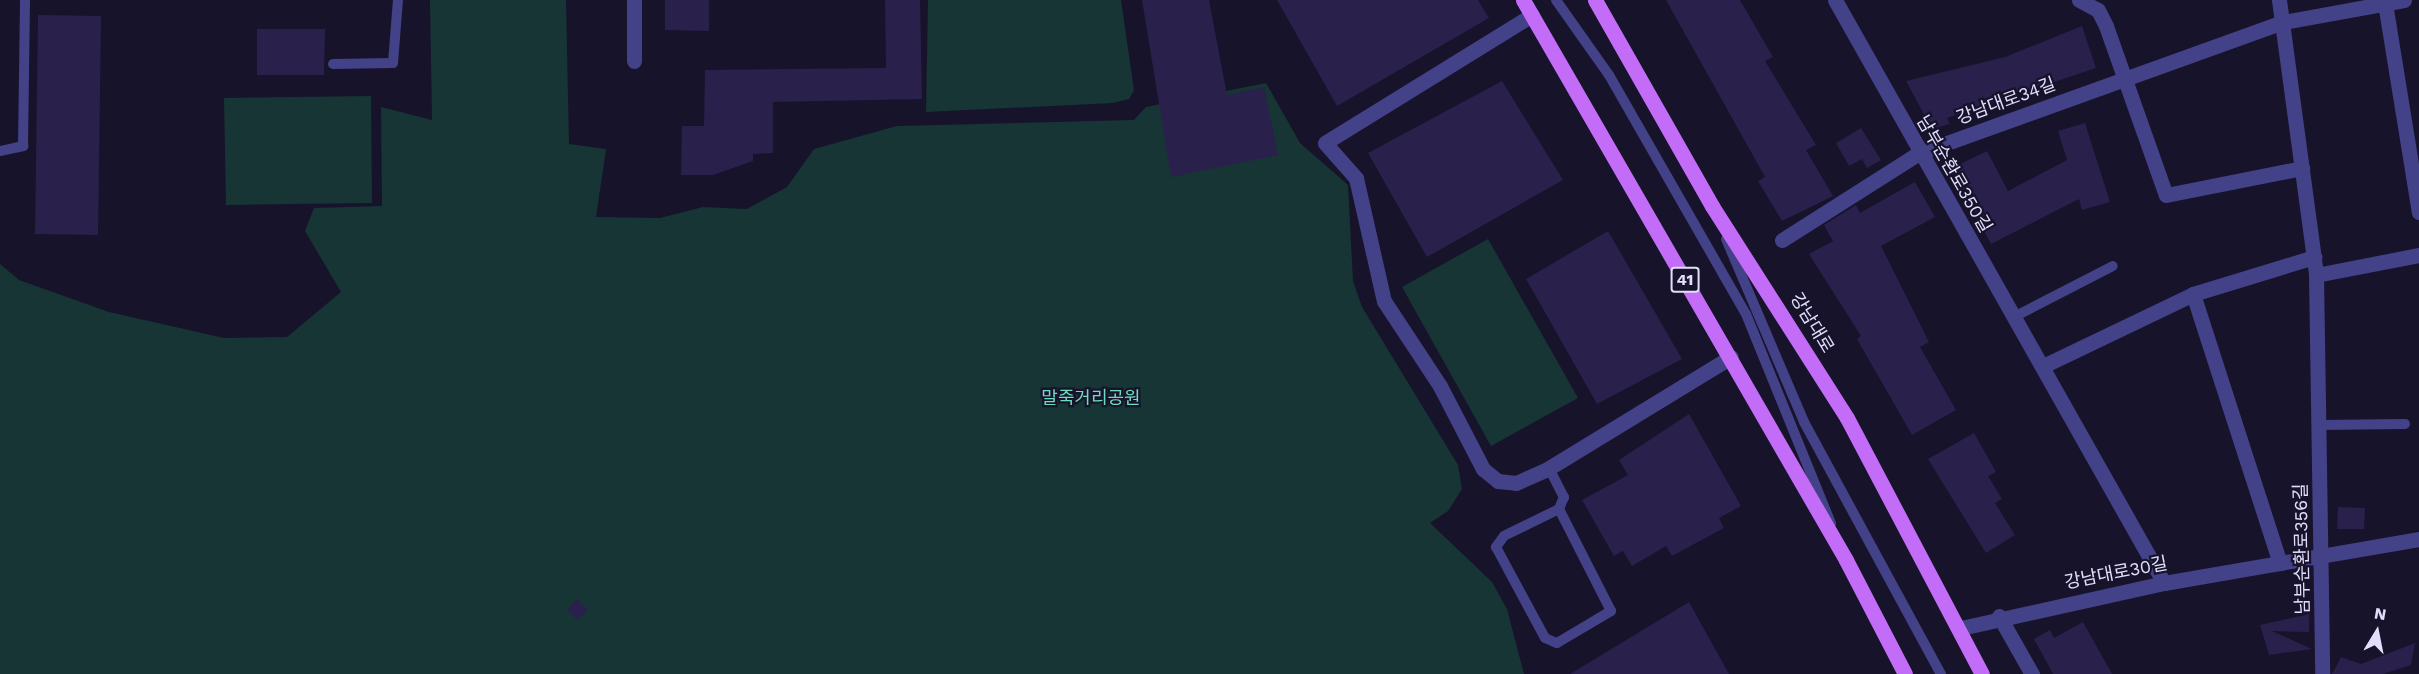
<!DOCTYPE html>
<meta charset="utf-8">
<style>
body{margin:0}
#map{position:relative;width:2419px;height:674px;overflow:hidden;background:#17132b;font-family:"Work Sans","Noto Sans KR",sans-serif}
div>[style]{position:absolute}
.green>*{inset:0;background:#163534}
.building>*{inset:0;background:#29204b}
.lane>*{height:10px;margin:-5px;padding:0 5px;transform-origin:5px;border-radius:5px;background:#434188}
.street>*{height:15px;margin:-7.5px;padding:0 7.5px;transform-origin:7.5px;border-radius:7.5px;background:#434188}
.primary>*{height:15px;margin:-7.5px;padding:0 7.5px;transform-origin:7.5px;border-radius:7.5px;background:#c36cf7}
span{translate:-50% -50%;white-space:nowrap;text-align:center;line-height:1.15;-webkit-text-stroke:4.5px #17132b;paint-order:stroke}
.shield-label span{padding:2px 4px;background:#17132b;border:2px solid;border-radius:4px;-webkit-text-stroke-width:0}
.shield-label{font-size:16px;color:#e2dffd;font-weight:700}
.street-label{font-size:18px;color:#e2dffd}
.park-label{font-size:18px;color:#6ddbc0}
.north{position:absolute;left:2347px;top:602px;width:60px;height:60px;-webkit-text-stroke:4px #17132b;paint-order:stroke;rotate:10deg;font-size:16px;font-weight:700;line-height:24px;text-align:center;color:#e2dffd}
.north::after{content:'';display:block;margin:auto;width:21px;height:27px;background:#e2dffd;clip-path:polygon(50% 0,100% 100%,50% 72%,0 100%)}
</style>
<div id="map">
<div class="green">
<div style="clip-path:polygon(430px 0,566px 0,569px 144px,606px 149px,596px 217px,660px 218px,703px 207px,747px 209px,787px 187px,814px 149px,897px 126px,1134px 120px,1146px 107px,1266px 83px,1300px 143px,1348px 185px,1353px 281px,1362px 307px,1458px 465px,1462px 489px,1448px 511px,1430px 523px,1492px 582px,1507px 609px,1524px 674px,0 674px,0 264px,19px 280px,109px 312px,224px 338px,287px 337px,341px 292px,305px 231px,314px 208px,382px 206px,381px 107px,432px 120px)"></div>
<div style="clip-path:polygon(928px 0,1121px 0,1134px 90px,1129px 99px,1113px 103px,926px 112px)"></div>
<div style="clip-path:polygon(371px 96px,372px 203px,226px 205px,224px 98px)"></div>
<div style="clip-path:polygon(1488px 239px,1578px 398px,1491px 446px,1402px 287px)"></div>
</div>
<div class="building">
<div style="clip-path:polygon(665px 0,709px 0,709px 31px,665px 30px)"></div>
<div style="clip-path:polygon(885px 0,920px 0,922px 99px,773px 102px,773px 153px,753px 154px,753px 161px,713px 175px,681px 175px,682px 126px,704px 126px,705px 70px,886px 68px)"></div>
<div style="clip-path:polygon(1142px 0,1209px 0,1227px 95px,1264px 87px,1278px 155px,1171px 177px)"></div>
<div style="clip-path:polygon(1277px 0,1478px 0,1489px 18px,1337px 106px)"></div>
<div style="clip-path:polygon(1666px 0,1740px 0,1773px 57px,1765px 61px,1816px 145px,1806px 150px,1833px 196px,1782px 221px,1758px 181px,1765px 177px)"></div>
<div style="clip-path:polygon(38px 15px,101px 16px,98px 235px,35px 234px)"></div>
<div style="clip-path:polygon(2082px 26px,2096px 68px,1947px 118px,1950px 124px,1932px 129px,1906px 81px,2005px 57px)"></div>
<div style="clip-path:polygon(257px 29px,325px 29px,324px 75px,257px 75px)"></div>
<div style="clip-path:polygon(1502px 81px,1563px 180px,1427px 257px,1368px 153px)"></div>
<div style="clip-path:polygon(2085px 123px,2110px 202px,2082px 210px,2079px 199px,1991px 244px,1952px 168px,1987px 151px,2008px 191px,2067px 160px,2058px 131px)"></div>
<div style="clip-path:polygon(1861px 128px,1881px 160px,1867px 168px,1862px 159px,1849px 166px,1836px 143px)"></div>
<div style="clip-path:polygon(1915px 182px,1935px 217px,1881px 246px,1929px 342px,1920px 347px,1956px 410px,1912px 435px,1857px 339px,1861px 336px,1809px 254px,1833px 241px,1824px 225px,1856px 205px,1860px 213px)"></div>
<div style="clip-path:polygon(1608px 231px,1682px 359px,1597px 404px,1526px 279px)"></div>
<div style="clip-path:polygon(1689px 414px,1741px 506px,1719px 518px,1724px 528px,1672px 556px,1666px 546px,1632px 566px,1623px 551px,1614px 556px,1582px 500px,1628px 475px,1619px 460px)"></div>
<div style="clip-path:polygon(1974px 433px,1996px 472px,1988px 476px,2002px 499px,1995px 503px,2015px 535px,1986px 553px,1928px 459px)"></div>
<div style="clip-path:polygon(2338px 507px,2365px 508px,2364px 529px,2337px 529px)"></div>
<div style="clip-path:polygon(577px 599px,588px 610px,578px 620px,567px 610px)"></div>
<div style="clip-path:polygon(1689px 602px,1729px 674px,1570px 674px)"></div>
<div style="clip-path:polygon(2309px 614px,2309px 632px,2272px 631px,2312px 649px,2269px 655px,2260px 625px)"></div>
<div style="clip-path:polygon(2083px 622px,2112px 674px,2053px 674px,2034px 639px,2050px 630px,2054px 638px)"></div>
<div style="clip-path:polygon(2415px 643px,2411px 665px,2383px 674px,2332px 674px,2341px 657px,2361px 664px)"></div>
</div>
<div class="lane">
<div style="left:1556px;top:0;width:92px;rotate:54.8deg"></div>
<div style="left:1609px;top:75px;width:275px;rotate:60.2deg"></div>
<div style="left:1746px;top:314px;width:226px;rotate:67.9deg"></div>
<div style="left:333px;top:64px;width:60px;rotate:-1deg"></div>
<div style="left:393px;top:63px;width:63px;rotate:-85.5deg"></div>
<div style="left:0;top:151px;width:24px;rotate:-12deg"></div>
<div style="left:23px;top:146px;width:146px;rotate:-89.2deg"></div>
<div style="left:1726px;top:239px;width:199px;rotate:66.9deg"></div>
<div style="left:1804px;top:422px;width:287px;rotate:61.5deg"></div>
<div style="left:2014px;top:317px;width:111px;rotate:-27.3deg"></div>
<div style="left:2319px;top:425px;width:86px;rotate:-0.7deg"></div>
<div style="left:1549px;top:468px;width:33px;rotate:63deg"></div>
<div style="left:1564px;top:497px;width:13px;rotate:113deg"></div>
<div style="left:1559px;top:509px;width:61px;rotate:153.9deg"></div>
<div style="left:1504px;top:536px;width:14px;rotate:126deg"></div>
<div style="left:1496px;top:547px;width:103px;rotate:61.7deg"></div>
<div style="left:1545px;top:638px;width:13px;rotate:23deg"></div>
<div style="left:1557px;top:643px;width:63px;rotate:-30.7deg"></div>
<div style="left:1611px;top:611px;width:114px;rotate:-117deg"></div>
</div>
<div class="street">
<div style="left:634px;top:0;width:61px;rotate:90deg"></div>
<div style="left:1835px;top:0;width:669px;rotate:60.56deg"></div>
<div style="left:2079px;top:0;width:21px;rotate:28deg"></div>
<div style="left:2098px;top:10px;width:18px;rotate:63deg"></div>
<div style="left:2106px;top:26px;width:179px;rotate:70.5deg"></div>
<div style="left:2166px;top:195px;width:139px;rotate:-11.2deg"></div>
<div style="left:2279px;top:0;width:277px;rotate:82.3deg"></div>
<div style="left:2316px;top:275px;width:399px;rotate:89.1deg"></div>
<div style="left:2385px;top:3px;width:212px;rotate:80.8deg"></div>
<div style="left:1532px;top:15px;width:243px;rotate:148.3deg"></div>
<div style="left:1325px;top:143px;width:47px;rotate:48.5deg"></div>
<div style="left:1356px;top:178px;width:126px;rotate:77.2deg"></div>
<div style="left:1384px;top:301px;width:102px;rotate:56.6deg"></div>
<div style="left:1440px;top:386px;width:93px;rotate:62.6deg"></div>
<div style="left:1483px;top:469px;width:19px;rotate:39deg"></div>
<div style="left:1498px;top:481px;width:18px;rotate:6deg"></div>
<div style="left:1516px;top:483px;width:36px;rotate:-24deg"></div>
<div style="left:1549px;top:468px;width:213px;rotate:-31.4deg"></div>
<div style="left:1782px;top:240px;width:162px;rotate:-32.4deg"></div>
<div style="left:1919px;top:153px;width:387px;rotate:-19.8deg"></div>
<div style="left:2283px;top:22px;width:123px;rotate:-10.3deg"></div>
<div style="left:2316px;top:275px;width:105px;rotate:-11deg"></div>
<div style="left:2193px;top:294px;width:283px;rotate:72.1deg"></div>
<div style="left:2043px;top:366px;width:166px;rotate:-25.6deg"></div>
<div style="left:2193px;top:294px;width:127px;rotate:-17deg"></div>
<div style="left:1999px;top:616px;width:67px;rotate:60.4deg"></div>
<div style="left:1961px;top:628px;width:208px;rotate:-12.5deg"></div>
<div style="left:2164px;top:583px;width:259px;rotate:-9.8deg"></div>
</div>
<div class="primary">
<div style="left:1523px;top:0;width:646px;rotate:60.02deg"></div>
<div style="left:1846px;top:560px;width:128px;rotate:62.6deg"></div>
<div style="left:1595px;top:0;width:237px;rotate:60.4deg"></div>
<div style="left:1712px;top:206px;width:251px;rotate:57.5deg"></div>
<div style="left:1847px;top:418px;width:289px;rotate:62.2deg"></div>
</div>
<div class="shield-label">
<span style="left:1685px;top:280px">41</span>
</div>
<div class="street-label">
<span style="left:2006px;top:101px;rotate:-20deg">강남대로34길</span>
<span style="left:1954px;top:174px;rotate:60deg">남부순환로350길</span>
<span style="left:1812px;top:323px;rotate:59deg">강남대로</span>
<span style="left:2302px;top:549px;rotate:-91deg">남부순환로356길</span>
<span style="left:2116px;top:573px;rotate:-11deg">강남대로30길</span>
</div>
<div class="park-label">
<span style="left:1091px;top:398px">말죽거리공원</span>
</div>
<div class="north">N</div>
</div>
